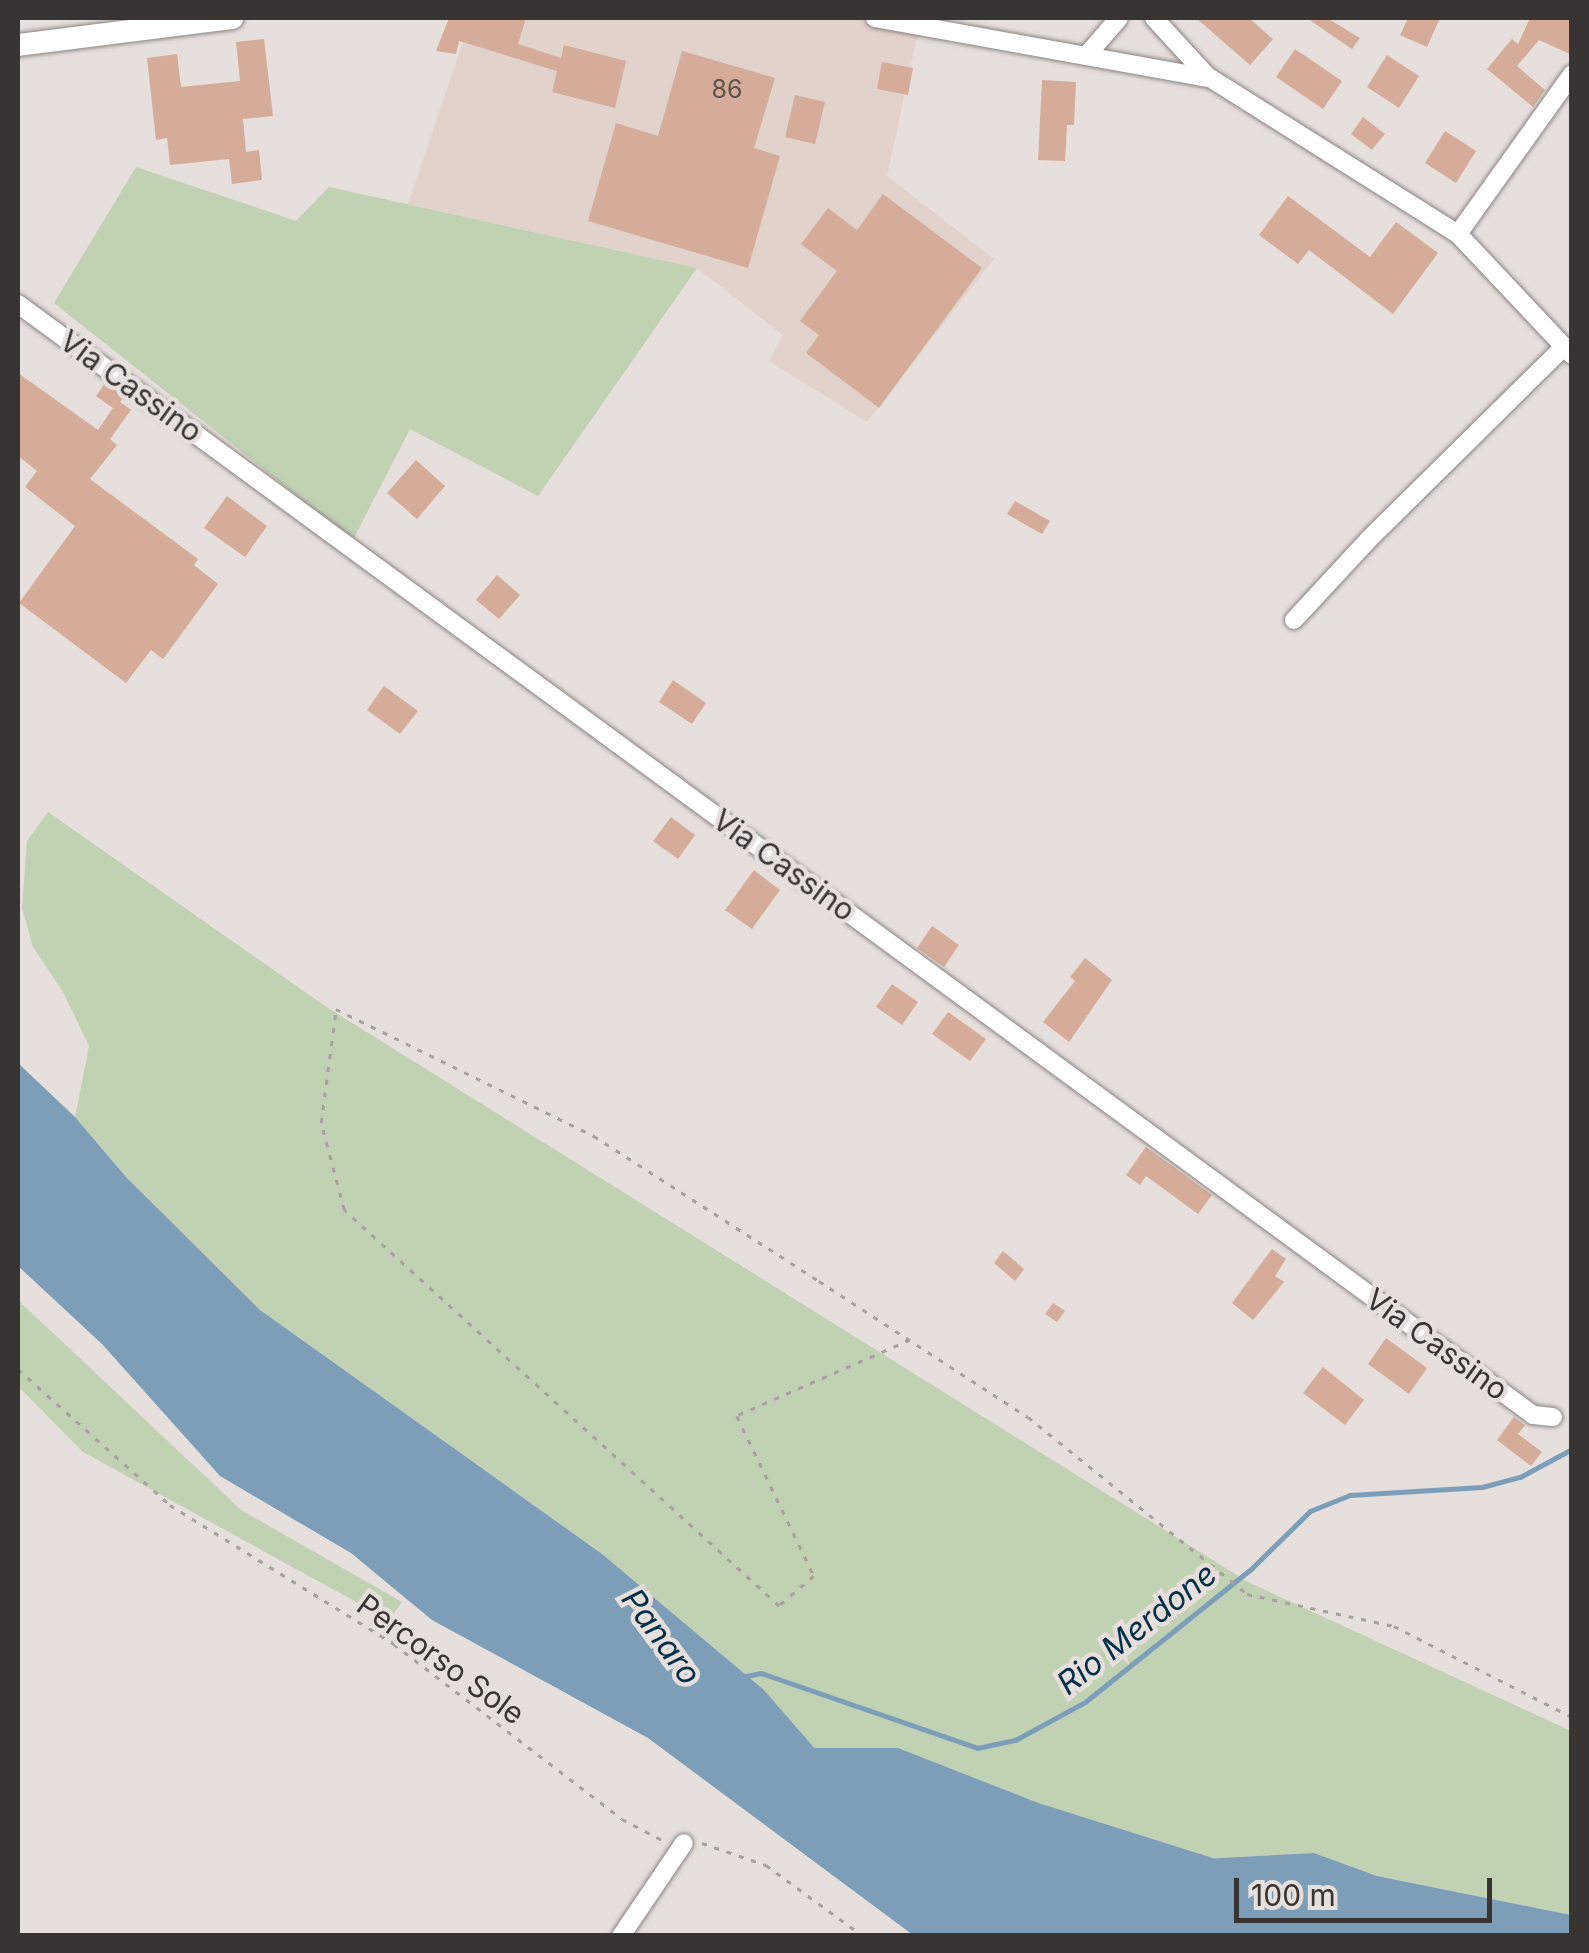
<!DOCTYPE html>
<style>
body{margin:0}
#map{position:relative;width:1589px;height:1953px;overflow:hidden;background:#e7dfdb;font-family:Inter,sans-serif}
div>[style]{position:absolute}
.built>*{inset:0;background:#e2d2cc}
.green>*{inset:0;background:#c1d1b4}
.water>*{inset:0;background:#7c9eb8}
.stream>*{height:5px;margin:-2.5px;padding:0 2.5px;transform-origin:2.5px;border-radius:2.5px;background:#7c9eb8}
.river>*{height:30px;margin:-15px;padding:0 15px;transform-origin:15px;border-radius:15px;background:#7c9eb8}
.building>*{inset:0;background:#d4ac99}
.path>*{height:2.5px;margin-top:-1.25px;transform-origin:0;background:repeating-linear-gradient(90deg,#a7a09d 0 5px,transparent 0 13px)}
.roads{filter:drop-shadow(0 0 2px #8b8380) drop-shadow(0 0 2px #8b8380)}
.minor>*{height:18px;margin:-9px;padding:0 9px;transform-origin:9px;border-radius:9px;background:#fff}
.major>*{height:22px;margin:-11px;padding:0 11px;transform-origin:11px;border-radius:11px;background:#fff}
span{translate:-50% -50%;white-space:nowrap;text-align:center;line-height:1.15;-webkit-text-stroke:9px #e7dfdb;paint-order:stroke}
.number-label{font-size:25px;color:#5e524c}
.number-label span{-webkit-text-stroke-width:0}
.street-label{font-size:30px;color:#373432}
.water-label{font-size:32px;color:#002f49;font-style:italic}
.frame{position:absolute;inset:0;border:20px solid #373432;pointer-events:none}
.scale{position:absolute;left:1234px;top:1878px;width:258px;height:45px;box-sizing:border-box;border:5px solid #373432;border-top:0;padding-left:12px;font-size:30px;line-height:35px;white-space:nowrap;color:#373432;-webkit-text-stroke:8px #e7dfdb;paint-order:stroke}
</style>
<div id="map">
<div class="built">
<div style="clip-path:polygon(471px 18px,934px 18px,916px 41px,887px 176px,994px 259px,867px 422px,769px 361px,783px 335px,697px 268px,408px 204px)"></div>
</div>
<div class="green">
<div style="clip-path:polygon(136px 167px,296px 221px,329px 187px,697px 268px,538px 496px,410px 429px,353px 540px,54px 303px)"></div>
<div style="clip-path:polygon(48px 812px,325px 1006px,1248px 1582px,1571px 1731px,1571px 1915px,1377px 1876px,1314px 1853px,1147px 1862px,895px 1763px,830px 1766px,764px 1690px,602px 1554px,260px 1310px,126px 1177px,75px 1117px,89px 1046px,63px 992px,33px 947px,22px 908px,27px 841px)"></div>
<div style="clip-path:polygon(18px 1300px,241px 1510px,402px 1602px,389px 1620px,83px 1452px,18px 1386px)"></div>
</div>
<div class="water">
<div style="clip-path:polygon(18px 1063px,75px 1117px,126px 1177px,260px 1310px,602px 1554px,764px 1690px,830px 1766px,895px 1763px,1147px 1862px,1314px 1853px,1377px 1876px,1571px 1915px,1571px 1935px,913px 1935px,648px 1738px,432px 1620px,351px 1553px,220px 1476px,102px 1344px,18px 1266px)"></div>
</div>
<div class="stream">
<div style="left:742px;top:1677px;width:19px;rotate:-12deg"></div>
<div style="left:761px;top:1673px;width:229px;rotate:19.1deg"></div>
<div style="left:977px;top:1748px;width:39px;rotate:-12deg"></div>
<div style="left:1015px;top:1740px;width:80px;rotate:-28.5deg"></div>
<div style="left:1085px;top:1702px;width:213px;rotate:-38.7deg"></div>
<div style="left:1251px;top:1569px;width:83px;rotate:-44.5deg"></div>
<div style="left:1310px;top:1511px;width:43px;rotate:-21.8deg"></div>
<div style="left:1350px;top:1495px;width:132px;rotate:-3.5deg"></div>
<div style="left:1482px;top:1487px;width:39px;rotate:-15deg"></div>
<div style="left:1520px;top:1477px;width:59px;rotate:-28.3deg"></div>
</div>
<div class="river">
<div style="left:792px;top:1763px;width:103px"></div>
<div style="left:895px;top:1763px;width:148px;rotate:21.4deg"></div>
<div style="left:1033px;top:1817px;width:182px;rotate:17.5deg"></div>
</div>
<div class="building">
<div style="clip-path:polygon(449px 18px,526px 18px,518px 44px,561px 58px,564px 45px,626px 61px,615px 108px,552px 92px,557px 71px,459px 41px,456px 54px,436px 51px)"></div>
<div style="clip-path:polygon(1196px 18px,1249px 18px,1273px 39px,1250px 65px)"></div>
<div style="clip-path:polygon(1313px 18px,1327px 18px,1360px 38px,1352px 49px,1311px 21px)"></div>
<div style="clip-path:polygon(1408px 18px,1440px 18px,1427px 47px,1400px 35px)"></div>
<div style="clip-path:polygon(1530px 18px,1572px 18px,1572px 55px,1539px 40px,1517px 66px,1545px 90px,1533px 107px,1487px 69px,1512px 39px,1518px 44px)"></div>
<div style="clip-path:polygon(264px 39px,273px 116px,243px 119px,246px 152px,259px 150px,262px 180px,232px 184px,229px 159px,170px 165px,167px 138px,156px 140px,147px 58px,177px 54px,181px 87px,240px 81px,236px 42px)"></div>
<div style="clip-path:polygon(1295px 49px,1342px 81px,1323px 109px,1276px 77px)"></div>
<div style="clip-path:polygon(682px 51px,775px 78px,754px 148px,780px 156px,748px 268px,588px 221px,616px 123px,658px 136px)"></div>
<div style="clip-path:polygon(1387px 55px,1419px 76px,1399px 108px,1367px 87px)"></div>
<div style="clip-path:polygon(882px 62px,913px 68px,908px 95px,877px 89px)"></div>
<div style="clip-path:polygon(1042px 80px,1076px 82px,1074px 125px,1067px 125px,1065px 161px,1038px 160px)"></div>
<div style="clip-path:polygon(795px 95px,825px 102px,815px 144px,785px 137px)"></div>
<div style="clip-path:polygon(1363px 117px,1385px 134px,1372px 150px,1351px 134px)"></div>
<div style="clip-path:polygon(1445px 131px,1476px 151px,1456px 183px,1425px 163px)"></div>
<div style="clip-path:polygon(883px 194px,982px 268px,879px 408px,806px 353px,819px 335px,800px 321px,837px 271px,801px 244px,828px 208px,857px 230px)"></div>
<div style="clip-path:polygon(1288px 196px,1370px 257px,1396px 222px,1438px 253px,1393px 314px,1309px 250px,1298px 264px,1259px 235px)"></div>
<div style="clip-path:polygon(18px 373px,98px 430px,113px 408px,96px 396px,105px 383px,124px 397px,120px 402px,131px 410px,110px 439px,117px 445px,90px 479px,198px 559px,194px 565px,218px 584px,163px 659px,151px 650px,126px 683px,19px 603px,75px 526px,25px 487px,37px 471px,18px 456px)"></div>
<div style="clip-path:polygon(416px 460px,445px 486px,417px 519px,387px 493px)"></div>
<div style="clip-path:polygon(227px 496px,267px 526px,245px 557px,204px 528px)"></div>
<div style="clip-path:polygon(1015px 501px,1050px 521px,1042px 534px,1007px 514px)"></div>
<div style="clip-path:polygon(497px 575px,520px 595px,499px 619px,476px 600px)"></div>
<div style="clip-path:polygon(673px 680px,706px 703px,692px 724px,659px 702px)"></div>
<div style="clip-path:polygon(384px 686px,418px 711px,400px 734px,367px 710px)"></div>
<div style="clip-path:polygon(671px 817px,695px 835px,678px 859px,653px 841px)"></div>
<div style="clip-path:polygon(754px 870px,780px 890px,752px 929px,725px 910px)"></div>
<div style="clip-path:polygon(932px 926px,959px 945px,944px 967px,917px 948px)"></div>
<div style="clip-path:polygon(1085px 958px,1112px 980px,1069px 1042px,1043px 1022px,1075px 981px,1070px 977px)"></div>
<div style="clip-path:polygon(892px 984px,918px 1002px,902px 1025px,876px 1007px)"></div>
<div style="clip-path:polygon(948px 1012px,986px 1039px,970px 1061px,932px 1034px)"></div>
<div style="clip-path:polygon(1146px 1147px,1212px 1195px,1198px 1214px,1146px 1176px,1140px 1185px,1126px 1175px)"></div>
<div style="clip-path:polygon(1272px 1249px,1286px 1259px,1275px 1276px,1284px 1282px,1253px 1320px,1232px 1303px)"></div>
<div style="clip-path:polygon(1003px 1251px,1024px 1269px,1015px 1281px,994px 1263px)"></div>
<div style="clip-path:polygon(1053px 1303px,1065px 1311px,1057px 1322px,1045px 1314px)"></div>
<div style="clip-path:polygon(1386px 1338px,1427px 1368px,1409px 1394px,1368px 1364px)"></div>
<div style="clip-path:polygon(1323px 1367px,1364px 1400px,1345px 1425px,1303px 1393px)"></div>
<div style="clip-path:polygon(1514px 1417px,1525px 1425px,1518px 1434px,1542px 1452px,1531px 1466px,1497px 1440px)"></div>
</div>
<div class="path">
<div style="left:910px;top:1340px;width:189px;rotate:156.3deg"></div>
<div style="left:737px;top:1416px;width:178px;rotate:64.3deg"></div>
<div style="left:814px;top:1576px;width:46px;rotate:139.4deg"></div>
<div style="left:779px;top:1606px;width:588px;rotate:-137.69deg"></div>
<div style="left:344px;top:1210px;width:90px;rotate:-104.8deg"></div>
<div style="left:321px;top:1123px;width:115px;rotate:-82.5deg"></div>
<div style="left:336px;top:1009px;width:288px;rotate:26.2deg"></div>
<div style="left:594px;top:1136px;width:268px;rotate:32.8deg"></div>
<div style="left:819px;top:1281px;width:249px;rotate:33.1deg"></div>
<div style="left:1028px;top:1417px;width:282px;rotate:38.9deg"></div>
<div style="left:1247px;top:1594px;width:150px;rotate:12.3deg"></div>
<div style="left:1394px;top:1626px;width:200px;rotate:27.1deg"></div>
<div style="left:18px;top:1369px;width:204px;rotate:41.8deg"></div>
<div style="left:170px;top:1505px;width:264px;rotate:31.8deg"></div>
<div style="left:394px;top:1644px;width:287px;rotate:37.5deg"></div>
<div style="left:622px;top:1819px;width:47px;rotate:27.6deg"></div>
<div style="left:702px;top:1843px;width:68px;rotate:19deg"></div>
<div style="left:766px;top:1865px;width:120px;rotate:36.2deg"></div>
</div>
<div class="roads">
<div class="minor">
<div style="left:875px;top:18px;width:340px;rotate:10.2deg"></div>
<div style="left:1210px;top:78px;width:293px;rotate:32.2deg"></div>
<div style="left:1458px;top:234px;width:166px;rotate:46.7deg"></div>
<div style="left:1154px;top:18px;width:81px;rotate:47.5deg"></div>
<div style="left:1086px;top:56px;width:50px;rotate:-49deg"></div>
<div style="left:1458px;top:234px;width:196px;rotate:-54.5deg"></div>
<div style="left:18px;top:304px;width:1879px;rotate:36.25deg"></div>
<div style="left:1533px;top:1415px;width:20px;rotate:6deg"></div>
<div style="left:1294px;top:620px;width:109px;rotate:-47.2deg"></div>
<div style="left:1368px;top:540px;width:275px;rotate:-44.6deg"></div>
<div style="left:621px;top:1936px;width:112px;rotate:-55.9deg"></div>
</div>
<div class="major">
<div style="left:18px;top:45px;width:216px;rotate:-7.2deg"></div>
</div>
</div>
<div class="number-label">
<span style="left:727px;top:89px">86</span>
</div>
<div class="street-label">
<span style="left:131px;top:386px;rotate:36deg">Via Cassino</span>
<span style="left:784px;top:865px;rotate:36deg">Via Cassino</span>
<span style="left:1437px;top:1344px;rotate:36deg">Via Cassino</span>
<span style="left:441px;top:1659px;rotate:36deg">Percorso Sole</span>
</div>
<div class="water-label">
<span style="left:1137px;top:1629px;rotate:-38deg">Rio Merdone</span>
<span style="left:661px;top:1637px;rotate:54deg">Panaro</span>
</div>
<div class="frame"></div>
<div class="scale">100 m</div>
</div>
